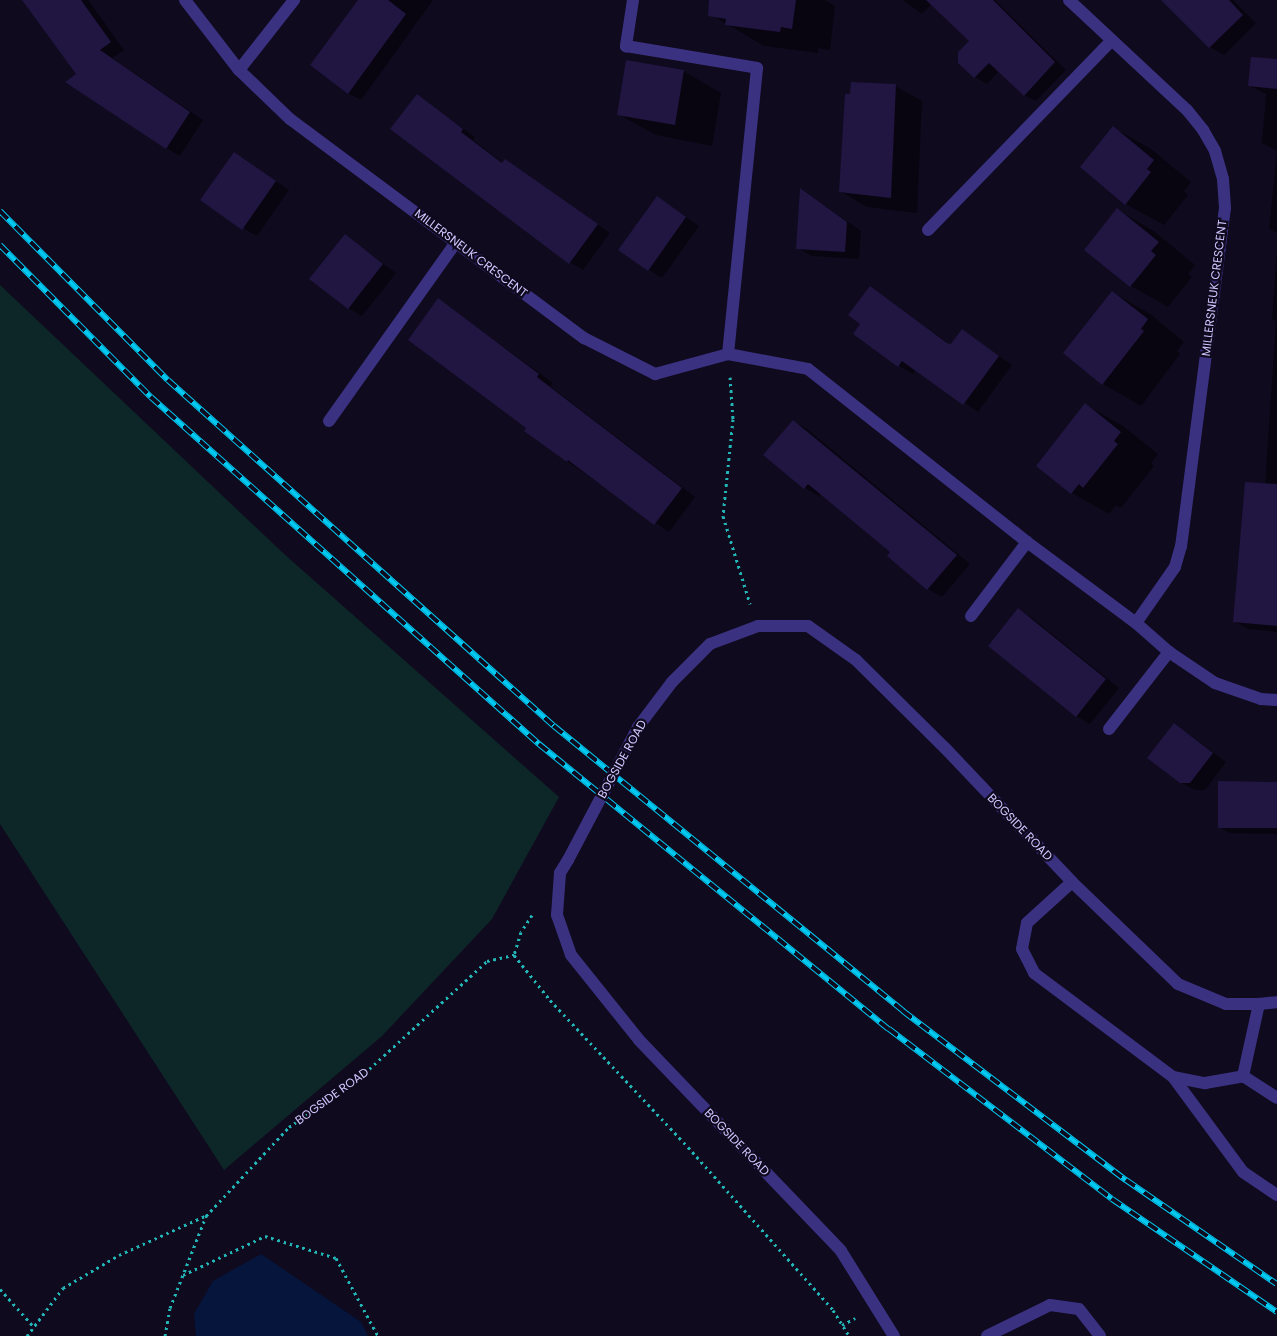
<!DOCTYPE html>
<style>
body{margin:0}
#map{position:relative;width:1277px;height:1336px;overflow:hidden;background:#0f0a1e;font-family:Poppins,sans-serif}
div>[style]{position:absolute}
.green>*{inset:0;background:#0d2728}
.water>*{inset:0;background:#05153c}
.shadow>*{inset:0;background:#0007}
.building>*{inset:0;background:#211541}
.path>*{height:3px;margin-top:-1.5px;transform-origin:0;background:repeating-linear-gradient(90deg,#23b6b7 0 2.5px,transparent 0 6.5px)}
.lane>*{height:12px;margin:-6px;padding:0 6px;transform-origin:6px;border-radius:6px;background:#3a3181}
.street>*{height:12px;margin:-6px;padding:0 6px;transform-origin:6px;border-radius:6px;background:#3a3181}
.rail>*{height:5.5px;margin-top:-2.75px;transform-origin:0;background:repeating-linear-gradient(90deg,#0f0a1e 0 11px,#00c9f2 0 22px);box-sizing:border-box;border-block:1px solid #00c9f2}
.lane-bridge>*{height:12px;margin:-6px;padding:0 6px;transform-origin:6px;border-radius:6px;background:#3a3181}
span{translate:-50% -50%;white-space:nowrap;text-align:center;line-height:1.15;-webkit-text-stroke:4.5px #0f0a1e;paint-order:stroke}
.street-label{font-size:12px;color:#d1c7ff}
</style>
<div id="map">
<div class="green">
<div style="clip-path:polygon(0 285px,283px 553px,559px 797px,492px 919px,382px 1036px,224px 1170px,0 824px)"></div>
</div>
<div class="water">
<div style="clip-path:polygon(261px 1254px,361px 1322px,368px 1336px,196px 1336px,194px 1314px,213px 1281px)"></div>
</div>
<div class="shadow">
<div style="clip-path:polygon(23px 0,88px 0,124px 50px,112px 58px,203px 120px,180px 156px,166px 148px,78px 75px)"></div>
<div style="clip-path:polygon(359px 0,433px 0,361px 100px,348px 93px)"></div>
<div style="clip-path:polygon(717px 0,825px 0,835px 6px,830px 50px,818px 48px,818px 53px,764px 46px,715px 17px)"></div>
<div style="clip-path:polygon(903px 0,995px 0,1066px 70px,1036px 101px,1024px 95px,999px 71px,987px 84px,975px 77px,971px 41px,932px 4px,922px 14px)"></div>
<div style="clip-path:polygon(1162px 0,1233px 0,1256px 23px,1224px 55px,1210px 47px)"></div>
<div style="clip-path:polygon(1277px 61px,1277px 151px,1262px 143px,1266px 94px,1250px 86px)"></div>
<div style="clip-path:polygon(683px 71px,721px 93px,712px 146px,656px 135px,618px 114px)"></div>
<div style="clip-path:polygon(895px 86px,922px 101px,917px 213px,867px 207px,840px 191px)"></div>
<div style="clip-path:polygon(417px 96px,475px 137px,473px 140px,503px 163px,505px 160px,518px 168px,610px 233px,583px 270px,570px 262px)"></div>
<div style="clip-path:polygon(1114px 128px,1151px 149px,1191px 182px,1184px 191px,1188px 195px,1164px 225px,1126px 204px,1082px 167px)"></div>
<div style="clip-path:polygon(1277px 151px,1277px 233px,1269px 229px)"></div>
<div style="clip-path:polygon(234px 154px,289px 190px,257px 236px,243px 228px)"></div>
<div style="clip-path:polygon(802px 190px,861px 231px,859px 259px,812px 256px,798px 248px)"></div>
<div style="clip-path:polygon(657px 197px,699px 226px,662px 278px,649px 270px)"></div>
<div style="clip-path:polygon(1118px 210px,1155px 232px,1195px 265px,1188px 274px,1192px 277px,1168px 307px,1131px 286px)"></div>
<div style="clip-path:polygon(345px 236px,396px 273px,362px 316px,348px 308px)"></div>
<div style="clip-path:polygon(1277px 250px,1277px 632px,1248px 629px,1234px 621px,1265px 485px,1276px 321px,1272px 319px)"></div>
<div style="clip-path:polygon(870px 287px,952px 346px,962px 331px,1012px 365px,978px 412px,916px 369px,913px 374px,899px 366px,854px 333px,861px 324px)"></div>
<div style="clip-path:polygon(1112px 292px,1150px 314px,1184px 342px,1177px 351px,1180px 354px,1141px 406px,1103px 384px,1065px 353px)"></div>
<div style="clip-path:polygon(439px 300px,553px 383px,550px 386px,695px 497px,669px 532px,567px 461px,528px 428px)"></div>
<div style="clip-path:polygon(1086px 405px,1123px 426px,1158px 454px,1151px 463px,1154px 466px,1121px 508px,1116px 505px,1109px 514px,1072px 493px)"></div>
<div style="clip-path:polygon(793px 421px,807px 429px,970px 564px,942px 597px,928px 589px,888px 556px,892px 552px,821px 493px,819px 496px,805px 488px)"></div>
<div style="clip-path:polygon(1018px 610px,1032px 618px,1119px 688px,1090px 724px,1076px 716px)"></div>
<div style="clip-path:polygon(1175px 724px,1226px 762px,1205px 790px,1195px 790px,1180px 782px)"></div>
<div style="clip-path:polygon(1277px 784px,1277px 836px,1276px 834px,1230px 833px,1219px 827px)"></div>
</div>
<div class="building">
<div style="clip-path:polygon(22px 0,81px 0,111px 42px,100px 50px,190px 112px,166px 149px,65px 82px,76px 74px)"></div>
<div style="clip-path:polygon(358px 0,388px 0,406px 14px,348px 94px,310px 65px)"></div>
<div style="clip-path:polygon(709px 0,796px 0,792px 29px,781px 27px,780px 32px,725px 25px,726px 19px,708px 16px)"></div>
<div style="clip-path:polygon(926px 0,993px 0,1055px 62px,1024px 96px,989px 63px,974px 78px,958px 63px,958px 52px,969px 41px)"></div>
<div style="clip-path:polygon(1161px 0,1229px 0,1243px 15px,1209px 48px)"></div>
<div style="clip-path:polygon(1251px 57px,1277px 59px,1277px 89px,1248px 86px)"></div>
<div style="clip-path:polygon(626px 60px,684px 70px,675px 125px,617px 115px)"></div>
<div style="clip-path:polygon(851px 82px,896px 84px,891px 198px,839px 192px,845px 94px,850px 94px)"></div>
<div style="clip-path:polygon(417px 94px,463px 129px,461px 132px,502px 163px,505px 159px,598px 224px,569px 264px,390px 129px)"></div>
<div style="clip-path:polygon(1113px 126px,1154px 160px,1147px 169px,1151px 172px,1125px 205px,1080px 167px)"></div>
<div style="clip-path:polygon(234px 152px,276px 181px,242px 230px,200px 200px)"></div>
<div style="clip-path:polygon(800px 188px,847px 222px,845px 252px,796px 249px)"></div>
<div style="clip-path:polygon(657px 196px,686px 217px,648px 271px,618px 250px)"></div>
<div style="clip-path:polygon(1117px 208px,1159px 242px,1151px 251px,1156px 255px,1130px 287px,1084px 250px)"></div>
<div style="clip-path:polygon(345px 234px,383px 264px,348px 309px,309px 279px)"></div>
<div style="clip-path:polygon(870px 286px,947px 343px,951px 344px,962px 329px,999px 356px,963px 405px,902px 361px,898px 367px,853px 334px,860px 324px,848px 315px)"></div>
<div style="clip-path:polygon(1112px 291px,1148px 319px,1141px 329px,1144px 331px,1102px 385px,1063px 353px)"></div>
<div style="clip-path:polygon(438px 298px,539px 374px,537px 377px,682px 488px,654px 525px,568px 460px,567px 462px,524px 431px,526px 428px,408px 340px)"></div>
<div style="clip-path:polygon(1085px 403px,1121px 432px,1114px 441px,1118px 444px,1083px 488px,1079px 484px,1071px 494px,1036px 466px)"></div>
<div style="clip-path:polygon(793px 420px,957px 555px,927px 590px,887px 556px,890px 552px,808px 484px,804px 489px,763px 455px)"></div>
<div style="clip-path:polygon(1245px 482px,1277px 484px,1277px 626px,1233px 622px)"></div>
<div style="clip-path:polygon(1018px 608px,1106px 679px,1076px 717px,988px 646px)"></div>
<div style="clip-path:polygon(1174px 723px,1213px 753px,1190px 783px,1180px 783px,1147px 758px)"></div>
<div style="clip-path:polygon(1218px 781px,1277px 782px,1277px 828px,1218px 828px)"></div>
</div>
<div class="path">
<div style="left:730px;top:377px;width:42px;rotate:85.9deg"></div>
<div style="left:733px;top:419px;width:98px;rotate:95.9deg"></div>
<div style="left:723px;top:516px;width:92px;rotate:72.9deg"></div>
<div style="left:532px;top:915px;width:20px;rotate:123deg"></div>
<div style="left:521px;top:932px;width:24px;rotate:107deg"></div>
<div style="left:514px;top:955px;width:58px;rotate:51.3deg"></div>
<div style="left:550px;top:1000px;width:202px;rotate:46.8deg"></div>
<div style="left:688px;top:1147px;width:218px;rotate:48.3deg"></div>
<div style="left:833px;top:1310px;width:31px;rotate:58deg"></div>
<div style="left:183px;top:1275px;width:91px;rotate:-25.4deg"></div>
<div style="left:265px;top:1236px;width:74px;rotate:17.2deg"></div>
<div style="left:336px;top:1258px;width:89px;rotate:61.7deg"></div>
<div style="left:0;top:1289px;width:51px;rotate:48.2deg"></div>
<div style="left:842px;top:1325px;width:15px;rotate:-28deg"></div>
<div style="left:27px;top:1336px;width:60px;rotate:-53.1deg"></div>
<div style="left:63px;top:1288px;width:65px;rotate:-30.5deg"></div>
<div style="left:119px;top:1255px;width:94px;rotate:-24.4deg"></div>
<div style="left:165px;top:1336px;width:28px;rotate:-80deg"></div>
<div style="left:170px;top:1308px;width:99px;rotate:-68.6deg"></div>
<div style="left:206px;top:1216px;width:122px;rotate:-47deg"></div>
<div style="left:289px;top:1127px;width:80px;rotate:-34.3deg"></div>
<div style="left:355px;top:1082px;width:179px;rotate:-42.5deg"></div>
<div style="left:487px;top:961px;width:28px;rotate:-13deg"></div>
</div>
<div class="lane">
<div style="left:633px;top:0;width:47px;rotate:98.7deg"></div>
<div style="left:626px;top:46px;width:133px;rotate:9.5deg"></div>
<div style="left:928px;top:230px;width:264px;rotate:-45.9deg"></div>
<div style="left:329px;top:421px;width:219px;rotate:-54.6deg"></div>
<div style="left:971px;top:616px;width:93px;rotate:-52.9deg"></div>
<div style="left:638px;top:727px;width:56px;rotate:-52.9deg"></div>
<div style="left:672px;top:682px;width:54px;rotate:-45deg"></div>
<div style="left:710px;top:644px;width:51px;rotate:-20.6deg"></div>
<div style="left:758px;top:626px;width:50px"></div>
<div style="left:808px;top:626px;width:59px;rotate:35.3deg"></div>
<div style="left:856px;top:660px;width:125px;rotate:44.7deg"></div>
<div style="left:945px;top:748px;width:185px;rotate:46.5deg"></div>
<div style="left:1072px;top:882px;width:61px;rotate:137.7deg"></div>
<div style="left:1027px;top:923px;width:26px;rotate:101deg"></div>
<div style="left:1022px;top:949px;width:27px;rotate:63deg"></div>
<div style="left:1034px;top:973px;width:174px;rotate:36.8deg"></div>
<div style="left:1173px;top:1077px;width:33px;rotate:11deg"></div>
<div style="left:1205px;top:1083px;width:39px;rotate:-10deg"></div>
<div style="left:1243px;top:1076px;width:74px;rotate:-77.5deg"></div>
<div style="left:1109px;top:729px;width:98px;rotate:-52.1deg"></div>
<div style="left:568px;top:860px;width:15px;rotate:122deg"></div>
<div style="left:560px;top:873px;width:42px;rotate:94.1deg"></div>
<div style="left:557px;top:915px;width:42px;rotate:70.7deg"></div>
<div style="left:571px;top:955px;width:109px;rotate:51.3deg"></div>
<div style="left:639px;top:1040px;width:292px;rotate:46.2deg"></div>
<div style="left:841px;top:1251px;width:100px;rotate:58.1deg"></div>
<div style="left:1243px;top:1076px;width:40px;rotate:32.9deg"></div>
<div style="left:1173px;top:1077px;width:118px;rotate:53.6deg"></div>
<div style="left:1243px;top:1172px;width:41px;rotate:34.1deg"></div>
<div style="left:987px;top:1336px;width:70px;rotate:-26.2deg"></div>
<div style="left:1050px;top:1305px;width:29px;rotate:8deg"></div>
<div style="left:1079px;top:1309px;width:34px;rotate:52deg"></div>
</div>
<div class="street">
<div style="left:185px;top:0;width:88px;rotate:52.4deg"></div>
<div style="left:239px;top:70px;width:71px;rotate:43.9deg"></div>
<div style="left:290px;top:119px;width:367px;rotate:36.7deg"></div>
<div style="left:584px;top:338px;width:80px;rotate:26.9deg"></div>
<div style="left:655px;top:374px;width:76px;rotate:-15.3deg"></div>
<div style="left:728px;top:354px;width:81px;rotate:10.6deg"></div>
<div style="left:808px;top:369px;width:279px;rotate:38.3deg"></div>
<div style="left:1027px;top:542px;width:136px;rotate:36.6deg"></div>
<div style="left:1136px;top:623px;width:44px;rotate:41.3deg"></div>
<div style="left:1169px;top:652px;width:55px;rotate:34deg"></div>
<div style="left:1215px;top:683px;width:49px;rotate:19.2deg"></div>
<div style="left:1261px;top:699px;width:16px;rotate:4deg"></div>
<div style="left:1069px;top:0;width:161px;rotate:43deg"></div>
<div style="left:1187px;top:110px;width:26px;rotate:51deg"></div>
<div style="left:1203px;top:130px;width:24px;rotate:60deg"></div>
<div style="left:1215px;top:151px;width:29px;rotate:74deg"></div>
<div style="left:1223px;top:179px;width:29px;rotate:86deg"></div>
<div style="left:1225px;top:208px;width:341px;rotate:97.4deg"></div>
<div style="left:1181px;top:546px;width:22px;rotate:106deg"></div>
<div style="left:1175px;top:567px;width:68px;rotate:124.9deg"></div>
<div style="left:239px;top:70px;width:89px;rotate:-51.8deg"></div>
<div style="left:728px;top:354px;width:287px;rotate:-84.2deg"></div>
<div style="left:1072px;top:882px;width:147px;rotate:43.9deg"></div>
<div style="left:1178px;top:984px;width:52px;rotate:22.6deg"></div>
<div style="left:1226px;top:1004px;width:33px"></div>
<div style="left:1259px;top:1004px;width:18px;rotate:-6deg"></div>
</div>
<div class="rail">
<div style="left:0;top:211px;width:238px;rotate:45.2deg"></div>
<div style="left:168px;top:380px;width:518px;rotate:41.87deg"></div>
<div style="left:554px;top:726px;width:451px;rotate:39.2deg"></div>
<div style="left:903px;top:1011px;width:280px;rotate:37.2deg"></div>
<div style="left:1126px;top:1180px;width:183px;rotate:34.6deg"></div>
<div style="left:0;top:245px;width:214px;rotate:45.2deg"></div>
<div style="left:151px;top:397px;width:521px;rotate:41.81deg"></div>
<div style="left:539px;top:744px;width:451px;rotate:39.2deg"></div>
<div style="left:889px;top:1029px;width:280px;rotate:37.3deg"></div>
<div style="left:1112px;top:1199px;width:200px;rotate:34.4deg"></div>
</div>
<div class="lane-bridge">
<div style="left:568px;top:860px;width:150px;rotate:-62.2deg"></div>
</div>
<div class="street-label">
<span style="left:471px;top:253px;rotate:37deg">MILLERSNEUK CRESCENT</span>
<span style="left:1214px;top:288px;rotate:-83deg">MILLERSNEUK CRESCENT</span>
<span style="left:622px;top:759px;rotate:-61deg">BOGSIDE ROAD</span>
<span style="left:1020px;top:827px;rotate:46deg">BOGSIDE ROAD</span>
<span style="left:332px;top:1096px;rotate:-36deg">BOGSIDE ROAD</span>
<span style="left:737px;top:1142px;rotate:46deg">BOGSIDE ROAD</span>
</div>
</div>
